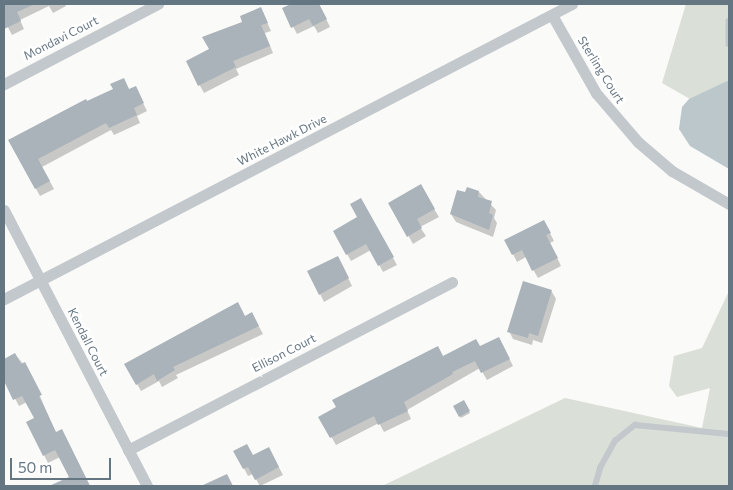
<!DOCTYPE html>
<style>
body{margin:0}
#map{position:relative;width:733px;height:490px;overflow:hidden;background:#fafaf8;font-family:Commissioner,sans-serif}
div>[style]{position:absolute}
.green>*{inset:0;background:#dadfd7}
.water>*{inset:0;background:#bbc7cb}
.shadow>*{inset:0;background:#0003}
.building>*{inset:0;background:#aab3b9}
.service>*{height:5.5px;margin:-2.75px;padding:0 2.75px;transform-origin:2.75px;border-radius:2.75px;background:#c3c8cc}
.minor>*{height:11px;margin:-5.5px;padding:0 5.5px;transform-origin:5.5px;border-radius:5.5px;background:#c3c8cc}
span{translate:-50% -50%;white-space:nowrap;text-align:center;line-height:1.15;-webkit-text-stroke:5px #fff;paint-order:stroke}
.street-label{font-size:12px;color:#657683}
.frame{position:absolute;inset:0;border:5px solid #657683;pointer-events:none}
.scale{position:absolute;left:10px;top:458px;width:101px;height:22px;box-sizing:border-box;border:2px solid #657683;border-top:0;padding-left:6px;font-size:15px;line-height:18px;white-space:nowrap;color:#657683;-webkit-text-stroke:4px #fff;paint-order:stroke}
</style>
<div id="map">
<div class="green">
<div style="clip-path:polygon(686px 4px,729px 4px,729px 80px,690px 99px,662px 83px)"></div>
<div style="clip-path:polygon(729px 291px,729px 486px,382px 486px,565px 398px,702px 428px,710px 388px,677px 397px,669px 386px,674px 356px,702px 348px)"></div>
</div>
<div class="water">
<div style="clip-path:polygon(729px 80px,729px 169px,690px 146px,679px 129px,682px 107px,689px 99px)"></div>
</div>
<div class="shadow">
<div style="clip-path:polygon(4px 4px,65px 4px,66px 6px,53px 13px,49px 6px,20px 20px,24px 29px,12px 35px,4px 20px)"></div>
<div style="clip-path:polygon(294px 4px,319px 4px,330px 27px,318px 33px,314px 26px,297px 34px,284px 9px)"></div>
<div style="clip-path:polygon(261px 9px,271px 31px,265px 33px,273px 53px,236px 69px,239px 75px,204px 93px,187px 62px,210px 50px)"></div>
<div style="clip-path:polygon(129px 90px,139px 95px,147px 111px,137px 116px,140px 123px,114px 135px,111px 130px,42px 167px,54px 189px,40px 196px,9px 140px,87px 103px)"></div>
<div style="clip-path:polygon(420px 186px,439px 217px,420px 227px,426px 236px,413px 244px,390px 203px)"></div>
<div style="clip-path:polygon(479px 192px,496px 210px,494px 218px,497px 223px,493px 237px,456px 222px,451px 214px,466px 194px)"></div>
<div style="clip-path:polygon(361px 200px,397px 265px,383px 272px,371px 250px,351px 261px,334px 231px,359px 218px)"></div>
<div style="clip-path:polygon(548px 229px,554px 241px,550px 243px,561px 266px,538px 278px,526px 257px,517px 262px,513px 254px)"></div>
<div style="clip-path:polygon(342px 265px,352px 286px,324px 302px,309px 271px)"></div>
<div style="clip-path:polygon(524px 283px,552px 292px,556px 299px,542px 343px,533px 340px,532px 345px,513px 339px,509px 331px)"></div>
<div style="clip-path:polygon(245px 317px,256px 321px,263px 334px,176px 375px,178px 378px,162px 387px,159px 381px,141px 391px,126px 365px)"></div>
<div style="clip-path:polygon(503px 346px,513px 366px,487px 380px,480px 368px,407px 410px,411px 419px,384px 432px,379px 423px,336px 445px,320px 417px,443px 358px)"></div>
<div style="clip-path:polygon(15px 354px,29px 371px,56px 433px,66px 438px,90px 486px,61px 486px,59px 483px,70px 477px,60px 457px,48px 463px,28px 423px,36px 419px,27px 402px,19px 406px,4px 378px,4px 360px)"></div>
<div style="clip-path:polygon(463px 401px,470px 413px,461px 418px,455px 406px)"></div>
<div style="clip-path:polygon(235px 451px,253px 457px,273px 456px,283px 475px,260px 486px,253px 474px,248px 476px)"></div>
</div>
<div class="building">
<div style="clip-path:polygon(4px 4px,35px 4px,17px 12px,21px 21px,4px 29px)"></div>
<div style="clip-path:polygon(291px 4px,319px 4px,327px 19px,313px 26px,309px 19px,291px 28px,282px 8px)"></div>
<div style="clip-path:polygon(261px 7px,268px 23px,261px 25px,270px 46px,233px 61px,236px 67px,198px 86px,186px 61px,209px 49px,202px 37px,242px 22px,240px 16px)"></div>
<div style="clip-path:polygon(124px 78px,129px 89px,136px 86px,144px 103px,134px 108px,137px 115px,109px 128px,106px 123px,38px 159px,50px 181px,35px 189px,8px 140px,86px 99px,87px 101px,113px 89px,110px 84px)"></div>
<div style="clip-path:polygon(421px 184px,435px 209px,417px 219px,422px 228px,407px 237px,388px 203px)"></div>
<div style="clip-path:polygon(467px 187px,479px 191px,478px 197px,492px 201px,489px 213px,493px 215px,489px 230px,450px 214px,457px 190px,465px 192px)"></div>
<div style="clip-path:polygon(361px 198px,394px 257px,378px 266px,366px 244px,346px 255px,333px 231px,357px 217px,350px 204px)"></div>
<div style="clip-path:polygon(544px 220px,551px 233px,546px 235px,558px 258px,532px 271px,522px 250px,512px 255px,504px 240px)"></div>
<div style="clip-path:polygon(338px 256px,349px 278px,319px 295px,307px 271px)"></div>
<div style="clip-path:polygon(523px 281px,552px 290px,538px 336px,529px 333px,528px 338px,507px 332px)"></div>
<div style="clip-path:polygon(238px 302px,245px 316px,252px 312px,259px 326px,173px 367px,175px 370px,157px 381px,154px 374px,136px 385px,124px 364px)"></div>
<div style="clip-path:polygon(499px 337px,510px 359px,481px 373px,475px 361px,452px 372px,453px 374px,404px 402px,408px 411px,378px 425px,374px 416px,330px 438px,318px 417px,336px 407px,332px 400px,438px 346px,443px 356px,476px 339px,480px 346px)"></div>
<div style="clip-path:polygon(15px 353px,21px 364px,25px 362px,42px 395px,39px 396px,56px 432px,62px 429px,90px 486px,49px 486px,69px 477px,55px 450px,43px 456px,26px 422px,34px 418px,22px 396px,13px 400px,4px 381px,4px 359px)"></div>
<div style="clip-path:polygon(464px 400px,470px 411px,459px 417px,453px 406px)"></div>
<div style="clip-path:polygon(247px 444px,253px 455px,269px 447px,279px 467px,255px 480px,248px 467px,243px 469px,233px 451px)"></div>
<div style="clip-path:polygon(227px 474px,233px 486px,201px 486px)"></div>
</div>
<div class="service">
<div style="left:729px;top:21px;width:23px;rotate:90deg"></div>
<div style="left:595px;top:486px;width:19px;rotate:-74deg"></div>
<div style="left:600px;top:468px;width:31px;rotate:-61deg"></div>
<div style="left:615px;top:441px;width:26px;rotate:-39deg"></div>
<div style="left:635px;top:425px;width:94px;rotate:5.5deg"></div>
</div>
<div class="minor">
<div style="left:552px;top:15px;width:90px;rotate:60.6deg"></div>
<div style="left:596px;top:93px;width:65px;rotate:49.4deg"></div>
<div style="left:638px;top:142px;width:45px;rotate:40.5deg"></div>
<div style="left:672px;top:171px;width:66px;rotate:30.1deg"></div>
<div style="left:4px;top:84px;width:174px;rotate:-27.5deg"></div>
<div style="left:4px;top:210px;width:311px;rotate:62.6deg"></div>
<div style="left:4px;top:299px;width:640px;rotate:-27.45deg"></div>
<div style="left:128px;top:450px;width:365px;rotate:-27.4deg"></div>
</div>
<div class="street-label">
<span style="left:61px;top:38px;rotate:-27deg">Mondavi Court</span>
<span style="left:601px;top:70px;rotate:58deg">Sterling Court</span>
<span style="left:282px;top:140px;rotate:-27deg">White Hawk Drive</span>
<span style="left:88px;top:342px;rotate:63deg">Kendall Court</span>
<span style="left:284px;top:353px;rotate:-27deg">Ellison Court</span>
</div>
<div class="frame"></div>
<div class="scale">50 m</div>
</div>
